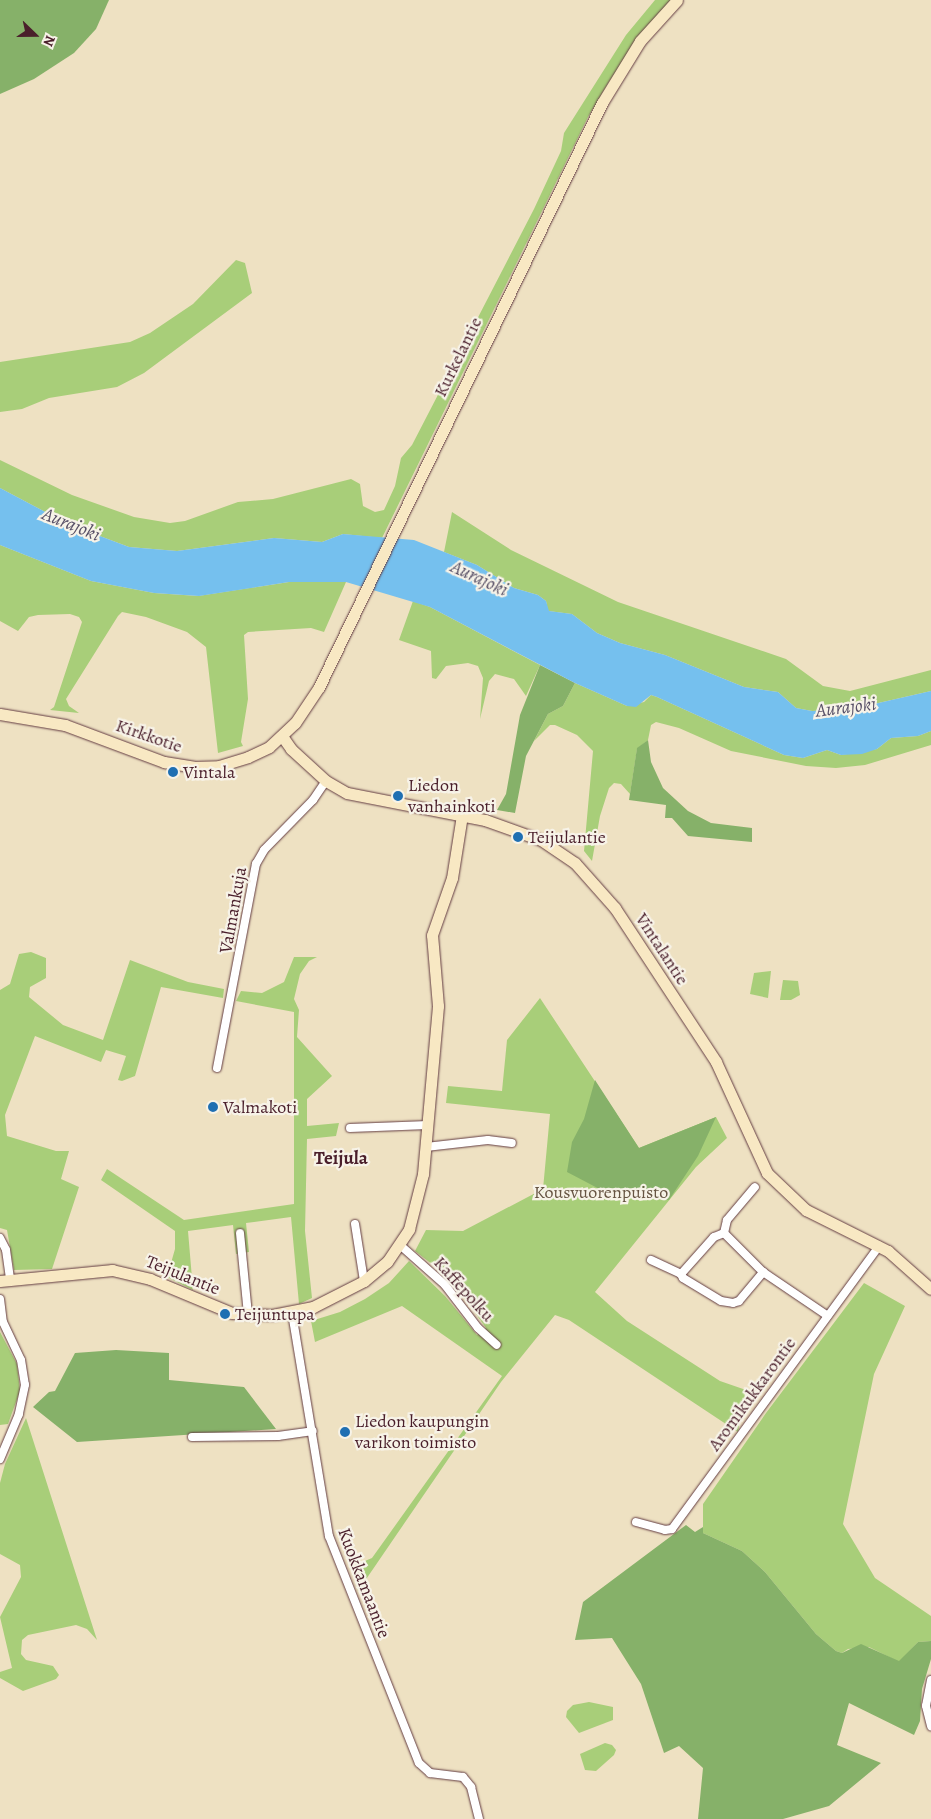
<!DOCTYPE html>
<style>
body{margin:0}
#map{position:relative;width:931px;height:1819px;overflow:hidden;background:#eee1c2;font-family:Alegreya,serif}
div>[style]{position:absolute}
.green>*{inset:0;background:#a8ce79}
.forest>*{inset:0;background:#86b169}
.water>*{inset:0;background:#75c0ee}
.roads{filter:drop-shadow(0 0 1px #633c42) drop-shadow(0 0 1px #633c42)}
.street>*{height:8px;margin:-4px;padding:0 4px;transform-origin:4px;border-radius:4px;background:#fff}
.secondary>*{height:11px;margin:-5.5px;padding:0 5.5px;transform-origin:5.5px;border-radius:5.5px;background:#f8e8c3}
.dots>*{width:14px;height:14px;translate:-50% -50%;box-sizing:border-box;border:2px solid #f7f3e8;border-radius:50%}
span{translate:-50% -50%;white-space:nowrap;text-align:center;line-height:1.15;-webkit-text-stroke:4.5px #f7f3e8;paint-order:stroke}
.street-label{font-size:18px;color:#4a1f2b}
.poi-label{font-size:18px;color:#4a1f2b}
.left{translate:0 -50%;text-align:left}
.park-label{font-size:18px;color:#665442}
.water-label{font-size:19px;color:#574f66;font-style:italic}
.neighbourhood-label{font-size:19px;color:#4a1f2b;font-weight:700}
.north{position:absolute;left:10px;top:10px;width:50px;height:50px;-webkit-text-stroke:4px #f7f3e8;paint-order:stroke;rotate:112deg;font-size:14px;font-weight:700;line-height:20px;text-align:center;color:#4a1f2b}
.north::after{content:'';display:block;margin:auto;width:18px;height:22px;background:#4a1f2b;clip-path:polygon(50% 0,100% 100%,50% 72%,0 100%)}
</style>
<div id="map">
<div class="green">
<div style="clip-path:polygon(655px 0,671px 0,610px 80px,588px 117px,382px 538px,343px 534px,322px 542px,274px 538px,177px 551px,129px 547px,68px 524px,0 488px,0 460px,72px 495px,134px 517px,170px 523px,185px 521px,238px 502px,273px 499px,351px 479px,360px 484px,363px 506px,375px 512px,384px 510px,395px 486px,401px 458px,412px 445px,534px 209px,561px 151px,564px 133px,626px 35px)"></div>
<div style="clip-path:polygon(236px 260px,245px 263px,252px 293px,144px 373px,117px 387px,49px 398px,22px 409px,0 412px,0 362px,130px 342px,150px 333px,193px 304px)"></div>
<div style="clip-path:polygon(452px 512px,511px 550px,618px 602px,786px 659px,823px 686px,850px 691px,931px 670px,931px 691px,852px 709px,812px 711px,796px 708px,778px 692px,744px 687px,665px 655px,620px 643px,597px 633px,572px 614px,548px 611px,546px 601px,538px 595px,514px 588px,477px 565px,444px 552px)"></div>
<div style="clip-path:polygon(0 545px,91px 581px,154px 593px,198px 596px,289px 582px,346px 582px,324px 632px,311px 628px,248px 632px,244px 635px,248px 699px,241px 742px,243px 746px,218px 753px,206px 647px,187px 632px,146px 617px,122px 612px,118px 616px,66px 699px,69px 706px,79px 713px,50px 710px,54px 707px,82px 622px,79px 617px,70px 614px,38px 615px,29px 617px,18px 631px,0 621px)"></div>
<div style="clip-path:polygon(413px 601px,430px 607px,540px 665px,526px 696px,514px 679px,495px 674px,489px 681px,480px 719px,483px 678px,478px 666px,468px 663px,446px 666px,436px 679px,432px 678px,431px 651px,399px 640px)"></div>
<div style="clip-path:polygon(575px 683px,627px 706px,644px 702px,651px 695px,657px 697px,784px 755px,803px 758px,827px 750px,841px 755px,877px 749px,891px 738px,918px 736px,931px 731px,931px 745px,865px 765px,836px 768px,806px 766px,731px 751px,679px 728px,656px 722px,651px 725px,648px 740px,637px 749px,630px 794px,621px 784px,614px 783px,609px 788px,600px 816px,592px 861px,584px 851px,593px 751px,577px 735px,555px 725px,550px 725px,534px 741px,548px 714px,563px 706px)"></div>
<div style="clip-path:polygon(31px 952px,46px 958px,46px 978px,30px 987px,29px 997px,63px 1025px,103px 1040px,130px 960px,188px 982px,224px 989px,223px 998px,161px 987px,135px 1076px,122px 1081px,118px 1080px,126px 1056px,106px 1050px,101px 1062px,35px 1036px,5px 1115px,7px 1136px,56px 1151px,69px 1151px,61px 1179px,79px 1187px,52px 1269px,14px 1270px,7px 1230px,0 1228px,0 990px,10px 984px,19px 954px)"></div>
<div style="clip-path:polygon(294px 957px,317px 957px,309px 961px,300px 974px,294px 999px,299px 1010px,297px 1037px,332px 1076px,307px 1099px,307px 1126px,339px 1123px,336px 1136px,307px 1139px,305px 1231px,312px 1298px,299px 1304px,291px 1217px,246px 1223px,249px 1252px,236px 1254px,233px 1225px,188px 1231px,193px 1290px,167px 1277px,175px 1249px,175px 1231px,101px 1180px,107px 1169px,184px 1220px,294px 1204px,294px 1012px,236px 1001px,241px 991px,262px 993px,284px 982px)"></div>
<div style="clip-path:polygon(771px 971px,768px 998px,750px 994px,754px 973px)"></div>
<div style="clip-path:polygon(783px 980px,798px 981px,800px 995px,791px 1000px,780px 1000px)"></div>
<div style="clip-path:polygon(540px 998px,639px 1148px,716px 1117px,727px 1138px,696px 1167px,595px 1292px,627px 1321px,720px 1381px,746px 1390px,738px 1432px,569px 1320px,555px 1315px,501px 1382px,358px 1591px,353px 1566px,372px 1558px,502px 1376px,402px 1306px,315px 1342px,311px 1321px,340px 1312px,365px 1299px,389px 1283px,409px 1261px,445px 1296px,477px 1335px,486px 1328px,451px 1279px,415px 1251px,426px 1230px,463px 1231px,543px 1189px,550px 1114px,446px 1103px,448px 1086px,502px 1091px,507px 1040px)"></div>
<div style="clip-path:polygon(864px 1283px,905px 1306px,874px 1374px,843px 1524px,875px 1578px,931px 1616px,931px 1641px,918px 1642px,899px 1662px,869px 1647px,848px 1649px,842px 1653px,836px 1651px,816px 1634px,765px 1572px,742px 1551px,703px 1533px,703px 1504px,766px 1413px)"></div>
<div style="clip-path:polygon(0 1332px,17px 1364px,20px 1391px,8px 1424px,0 1425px)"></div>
<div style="clip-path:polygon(26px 1418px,97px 1640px,87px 1629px,76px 1625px,28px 1635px,22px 1640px,21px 1654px,26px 1660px,53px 1666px,59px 1675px,56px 1679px,23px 1691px,0 1678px,0 1672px,12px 1668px,0 1617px,21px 1577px,20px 1565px,0 1554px,0 1483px,5px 1464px)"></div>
<div style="clip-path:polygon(589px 1702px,613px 1707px,613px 1720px,579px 1733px,566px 1717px,567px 1711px,573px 1705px)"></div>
<div style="clip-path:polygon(605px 1743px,612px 1745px,616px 1750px,614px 1755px,596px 1771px,585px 1770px,580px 1754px)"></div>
</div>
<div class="forest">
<div style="clip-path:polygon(0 0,109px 0,96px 29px,74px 53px,34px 79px,0 94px)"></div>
<div style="clip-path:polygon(540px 665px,575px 683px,563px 706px,548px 714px,526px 756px,515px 813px,497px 810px,506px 794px,520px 715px)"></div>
<div style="clip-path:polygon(648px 740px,651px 762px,663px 788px,688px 811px,711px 823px,752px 828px,752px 842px,688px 836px,672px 818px,665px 818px,666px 805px,629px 800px,637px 748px)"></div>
<div style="clip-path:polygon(595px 1080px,639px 1148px,716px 1117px,698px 1156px,669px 1200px,609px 1194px,567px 1172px,572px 1142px,584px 1119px)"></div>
<div style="clip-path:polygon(116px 1350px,169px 1353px,169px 1380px,244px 1387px,276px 1429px,77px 1442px,33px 1407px,49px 1392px,55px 1391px,75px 1353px)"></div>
<div style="clip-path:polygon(686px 1525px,695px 1532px,703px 1527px,703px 1533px,742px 1551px,765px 1572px,816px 1634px,836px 1651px,842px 1653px,861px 1644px,899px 1661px,918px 1642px,931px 1641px,931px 1659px,922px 1689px,920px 1721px,914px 1735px,849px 1703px,837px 1745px,881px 1763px,829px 1806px,783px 1819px,698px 1819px,703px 1768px,679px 1746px,664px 1753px,641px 1684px,612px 1638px,575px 1640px,583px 1602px)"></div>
</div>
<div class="water">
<div style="clip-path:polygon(0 488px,68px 524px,129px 547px,177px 551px,274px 538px,322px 542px,343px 534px,414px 540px,477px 565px,514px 588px,538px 595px,546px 601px,549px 611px,572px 614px,597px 633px,620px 643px,665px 655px,744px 687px,778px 692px,796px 708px,812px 711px,852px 709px,931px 691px,931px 731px,918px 736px,891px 738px,877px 749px,862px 754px,841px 755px,827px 750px,803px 758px,784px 755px,657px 697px,651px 695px,636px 707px,627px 706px,575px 683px,430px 607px,346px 582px,289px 582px,199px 596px,154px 593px,91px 581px,0 545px)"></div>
</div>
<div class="roads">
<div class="street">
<div style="left:217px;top:1068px;width:208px;rotate:-79.2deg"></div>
<div style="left:256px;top:864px;width:16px;rotate:-60deg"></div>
<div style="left:264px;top:850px;width:70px;rotate:-45.6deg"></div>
<div style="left:313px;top:800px;width:23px;rotate:-56deg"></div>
<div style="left:350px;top:1128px;width:78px;rotate:-2.2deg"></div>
<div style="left:426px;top:1147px;width:62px;rotate:-6.4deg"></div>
<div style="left:488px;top:1140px;width:24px;rotate:7deg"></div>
<div style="left:355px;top:1224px;width:58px;rotate:81deg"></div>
<div style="left:240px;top:1233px;width:82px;rotate:84.4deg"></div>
<div style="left:724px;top:1233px;width:13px;rotate:-77deg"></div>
<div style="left:727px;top:1220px;width:43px;rotate:-49.7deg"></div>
<div style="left:0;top:1238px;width:13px;rotate:63deg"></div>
<div style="left:6px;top:1250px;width:30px;rotate:82deg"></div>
<div style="left:400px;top:1245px;width:60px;rotate:41.6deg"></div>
<div style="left:445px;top:1285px;width:54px;rotate:52.5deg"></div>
<div style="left:478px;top:1328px;width:25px;rotate:42deg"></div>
<div style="left:651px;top:1260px;width:33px;rotate:25deg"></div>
<div style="left:763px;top:1272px;width:55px;rotate:-135deg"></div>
<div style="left:724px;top:1233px;width:11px;rotate:158deg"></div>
<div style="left:714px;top:1237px;width:50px;rotate:131.7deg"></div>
<div style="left:681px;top:1274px;width:4px;rotate:63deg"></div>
<div style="left:683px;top:1278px;width:44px;rotate:31.2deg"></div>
<div style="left:721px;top:1301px;width:12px;rotate:9deg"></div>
<div style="left:733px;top:1303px;width:6px;rotate:-18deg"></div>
<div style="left:739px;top:1301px;width:38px;rotate:-50deg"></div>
<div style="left:763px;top:1272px;width:78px;rotate:34.1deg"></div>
<div style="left:0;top:1299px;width:23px;rotate:83deg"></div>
<div style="left:3px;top:1322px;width:42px;rotate:64.7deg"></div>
<div style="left:21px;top:1360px;width:25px;rotate:81deg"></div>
<div style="left:25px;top:1385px;width:30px;rotate:102deg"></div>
<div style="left:19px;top:1414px;width:49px;rotate:112.9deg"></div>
<div style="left:292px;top:1313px;width:226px;rotate:80.6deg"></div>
<div style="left:329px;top:1536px;width:244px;rotate:68.4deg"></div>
<div style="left:419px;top:1763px;width:15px;rotate:42deg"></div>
<div style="left:430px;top:1773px;width:33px;rotate:7deg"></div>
<div style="left:463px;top:1777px;width:13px;rotate:51deg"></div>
<div style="left:471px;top:1787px;width:33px;rotate:76deg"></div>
<div style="left:192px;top:1437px;width:86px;rotate:-0.7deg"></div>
<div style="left:278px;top:1436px;width:35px;rotate:-8deg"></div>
<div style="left:636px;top:1522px;width:30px;rotate:15deg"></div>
<div style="left:665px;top:1530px;width:7px;rotate:-8deg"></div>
<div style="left:672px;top:1529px;width:351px;rotate:-53.8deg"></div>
<div style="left:931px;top:1680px;width:26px;rotate:101deg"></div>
<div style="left:926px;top:1706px;width:21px;rotate:76deg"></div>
</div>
<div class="secondary">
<div style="left:0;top:714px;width:66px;rotate:9.6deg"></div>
<div style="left:65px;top:725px;width:106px;rotate:20.5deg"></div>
<div style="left:164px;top:762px;width:30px;rotate:9deg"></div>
<div style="left:194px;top:767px;width:25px;rotate:-2deg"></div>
<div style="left:219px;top:766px;width:30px;rotate:-17deg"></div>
<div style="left:248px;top:757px;width:23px;rotate:-25deg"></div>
<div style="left:269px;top:747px;width:35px;rotate:-43deg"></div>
<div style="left:295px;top:723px;width:43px;rotate:-56.3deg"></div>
<div style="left:319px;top:687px;width:649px;rotate:-64.15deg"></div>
<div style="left:602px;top:103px;width:73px;rotate:-58.5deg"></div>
<div style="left:640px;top:41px;width:55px;rotate:-47.9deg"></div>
<div style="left:282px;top:736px;width:16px;rotate:55deg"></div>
<div style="left:291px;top:749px;width:47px;rotate:42.4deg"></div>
<div style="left:326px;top:781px;width:24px;rotate:30deg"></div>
<div style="left:347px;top:793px;width:141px;rotate:11.1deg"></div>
<div style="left:485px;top:820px;width:59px;rotate:19.7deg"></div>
<div style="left:541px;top:840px;width:41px;rotate:34.1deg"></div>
<div style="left:575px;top:863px;width:60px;rotate:48.4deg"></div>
<div style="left:615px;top:908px;width:184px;rotate:56.7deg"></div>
<div style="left:716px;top:1062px;width:122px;rotate:65.3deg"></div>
<div style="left:767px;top:1173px;width:54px;rotate:43.5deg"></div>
<div style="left:806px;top:1210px;width:92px;rotate:26.6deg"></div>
<div style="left:888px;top:1251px;width:57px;rotate:41.5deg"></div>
<div style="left:0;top:1281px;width:113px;rotate:-5.6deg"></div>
<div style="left:112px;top:1270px;width:39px;rotate:13deg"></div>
<div style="left:150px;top:1279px;width:89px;rotate:22.5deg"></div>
<div style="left:232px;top:1313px;width:40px;rotate:2.9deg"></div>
<div style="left:272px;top:1315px;width:42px;rotate:-11deg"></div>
<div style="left:313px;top:1307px;width:57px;rotate:-27deg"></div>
<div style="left:364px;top:1281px;width:30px;rotate:-40deg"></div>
<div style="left:387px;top:1262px;width:40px;rotate:-56deg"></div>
<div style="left:409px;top:1229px;width:57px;rotate:-75.7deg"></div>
<div style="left:423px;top:1174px;width:169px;rotate:-84.9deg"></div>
<div style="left:438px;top:1006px;width:71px;rotate:-94.8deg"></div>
<div style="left:432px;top:935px;width:60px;rotate:-70.7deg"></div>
<div style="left:452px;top:878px;width:64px;rotate:-81deg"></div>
</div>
</div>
<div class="dots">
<div style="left:173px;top:772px;background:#1f6fb2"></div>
<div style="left:398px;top:796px;background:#1f6fb2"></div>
<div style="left:518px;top:837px;background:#1f6fb2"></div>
<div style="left:213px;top:1107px;background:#1f6fb2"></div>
<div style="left:225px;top:1314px;background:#1f6fb2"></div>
<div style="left:345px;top:1432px;background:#1f6fb2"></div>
</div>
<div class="street-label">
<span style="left:458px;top:357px;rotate:-64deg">Kurkelantie</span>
<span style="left:149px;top:736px;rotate:19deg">Kirkkotie</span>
<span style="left:233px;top:910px;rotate:-80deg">Valmankuja</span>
<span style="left:662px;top:949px;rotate:57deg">Vintalantie</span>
<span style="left:183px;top:1275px;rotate:22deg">Teijulantie</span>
<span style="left:464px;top:1289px;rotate:48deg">Kaffepolku</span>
<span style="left:752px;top:1394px;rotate:-54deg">Aromikukkarontie</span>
<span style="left:364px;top:1583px;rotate:69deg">Kuokkamaantie</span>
</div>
<div class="poi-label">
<span class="left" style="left:183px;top:772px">Vintala</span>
<span class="left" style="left:408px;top:796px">Liedon<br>vanhainkoti</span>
<span class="left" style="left:528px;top:837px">Teijulantie</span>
<span class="left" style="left:223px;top:1107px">Valmakoti</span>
<span class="left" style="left:235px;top:1314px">Teijuntupa</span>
<span class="left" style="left:355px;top:1432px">Liedon kaupungin<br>varikon toimisto</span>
</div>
<div class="park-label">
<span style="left:601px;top:1192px">Kousvuorenpuisto</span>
</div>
<div class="water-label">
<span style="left:71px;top:525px;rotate:22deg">Aurajoki</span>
<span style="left:479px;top:579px;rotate:25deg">Aurajoki</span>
<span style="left:846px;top:708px;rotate:-7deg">Aurajoki</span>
</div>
<div class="neighbourhood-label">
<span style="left:341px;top:1159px">Teijula</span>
</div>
<div class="north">N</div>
</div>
